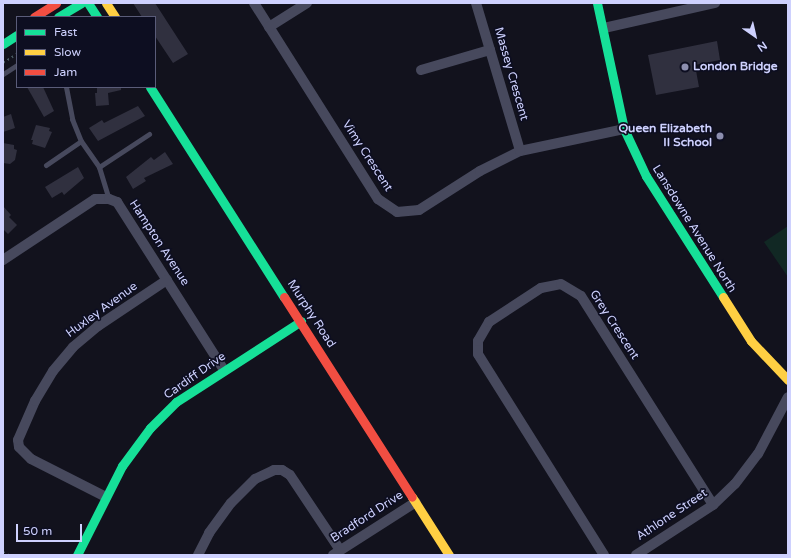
<!DOCTYPE html>
<style>
body{margin:0}
#map{position:relative;width:791px;height:558px;overflow:hidden;background:#12121d;font-family:"Varela Round",sans-serif}
div>[style]{position:absolute}
.green>*{inset:0;background:#112824}
.building>*{inset:0;background:#30303f}
.path>*{height:1.5px;margin-top:-0.75px;transform-origin:0;background:repeating-linear-gradient(90deg,#475860 0 2px,transparent 0 5px)}
.lane>*{height:5px;margin:-2.5px;padding:0 2.5px;transform-origin:2.5px;border-radius:2.5px;background:#47495d}
.street>*{height:10px;margin:-5px;padding:0 5px;transform-origin:5px;border-radius:5px;background:#47495d}
.fast>*{height:9px;margin:-4.5px;padding:0 4.5px;transform-origin:4.5px;border-radius:4.5px;background:#16e098}
.slow>*{height:9px;margin:-4.5px;padding:0 4.5px;transform-origin:4.5px;border-radius:4.5px;background:#ffcf43}
.jam>*{height:9px;margin:-4.5px;padding:0 4.5px;transform-origin:4.5px;border-radius:4.5px;background:#f24e42}
.dots>*{width:11px;height:11px;translate:-50% -50%;box-sizing:border-box;border:2px solid #0d0e21;border-radius:50%}
span{translate:-50% -50%;white-space:nowrap;text-align:center;line-height:1.15;-webkit-text-stroke:3.5px #0d0e21;paint-order:stroke}
.poi-label{font-size:12px;color:#ced1fe;font-weight:700}
.left{translate:0 -50%;text-align:left}
.right{translate:-100% -50%;text-align:right}
.street-label{font-size:12px;color:#ced1fe}
.frame{position:absolute;inset:0;border:4px solid #ced1fe;pointer-events:none}
.legend{position:absolute;left:16px;top:16px;width:140px;height:72px;box-sizing:border-box;background:#0d0e21;border:1px solid #5a5c79;margin:0;padding:5px 7px;list-style:none;font-size:12px;color:#ced1fe}
.legend li{display:flex;align-items:center;gap:8px;height:20px}
.legend b{width:20px;border:1px solid #5a5c79}
.north{position:absolute;left:735px;top:16px;width:40px;height:40px;-webkit-text-stroke:3px #0d0e21;paint-order:stroke;rotate:146deg;font-size:11px;font-weight:700;line-height:16px;text-align:center;color:#ced1fe}
.north::after{content:'';display:block;margin:auto;width:14px;height:18px;background:#ced1fe;clip-path:polygon(50% 0,100% 100%,50% 72%,0 100%)}
.scale{position:absolute;left:16px;top:524px;width:66px;height:18px;box-sizing:border-box;border:2px solid #ced1fe;border-top:0;padding-left:5px;font-size:12px;line-height:14px;white-space:nowrap;color:#ced1fe;-webkit-text-stroke:3px #0d0e21;paint-order:stroke}
</style>
<div id="map">
<div class="green">
<div style="clip-path:polygon(788px 226px,788px 277px,764px 242px)"></div>
</div>
<div class="building">
<div style="clip-path:polygon(133px 3px,155px 3px,188px 54px,173px 63px,155px 36px,155px 17px,142px 17px)"></div>
<div style="clip-path:polygon(717px 41px,720px 60px,695px 65px,699px 87px,656px 95px,648px 55px)"></div>
<div style="clip-path:polygon(27px 87px,43px 87px,54px 111px,44px 117px)"></div>
<div style="clip-path:polygon(97px 87px,121px 87px,121px 90px,108px 93px,109px 105px,96px 106px,95px 93px,97px 93px)"></div>
<div style="clip-path:polygon(138px 106px,145px 116px,98px 141px,89px 128px,102px 120px,104px 123px)"></div>
<div style="clip-path:polygon(11px 114px,15px 128px,3px 132px,3px 117px)"></div>
<div style="clip-path:polygon(36px 125px,50px 128px,49px 131px,52px 132px,45px 148px,32px 144px,33px 140px,31px 140px)"></div>
<div style="clip-path:polygon(3px 143px,14px 145px,14px 149px,17px 150px,15px 160px,10px 164px,3px 163px)"></div>
<div style="clip-path:polygon(165px 152px,173px 164px,144px 178px,146px 181px,133px 189px,126px 177px,151px 157px,154px 160px)"></div>
<div style="clip-path:polygon(78px 167px,84px 178px,64px 195px,62px 192px,52px 198px,45px 187px)"></div>
<div style="clip-path:polygon(3px 206px,11px 215px,9px 217px,17px 225px,8px 234px,3px 229px)"></div>
</div>
<div class="path">
<div style="left:3px;top:63px;width:17px;rotate:-33deg"></div>
<div style="left:3px;top:552px;width:7px;rotate:27deg"></div>
</div>
<div class="lane">
<div style="left:3px;top:74px;width:17px;rotate:-33deg"></div>
<div style="left:66px;top:87px;width:33px;rotate:79deg"></div>
<div style="left:72px;top:119px;width:24px;rotate:68deg"></div>
<div style="left:81px;top:141px;width:32px;rotate:55deg"></div>
<div style="left:99px;top:167px;width:34px;rotate:73deg"></div>
<div style="left:46px;top:165px;width:42px;rotate:-34.4deg"></div>
<div style="left:99px;top:167px;width:60px;rotate:-33.4deg"></div>
</div>
<div class="street">
<div style="left:254px;top:3px;width:232px;rotate:57.7deg"></div>
<div style="left:378px;top:199px;width:23px;rotate:34deg"></div>
<div style="left:397px;top:212px;width:22px;rotate:-5deg"></div>
<div style="left:419px;top:210px;width:72px;rotate:-32.6deg"></div>
<div style="left:480px;top:171px;width:45px;rotate:-26.6deg"></div>
<div style="left:520px;top:151px;width:106px;rotate:-11.9deg"></div>
<div style="left:476px;top:3px;width:154px;rotate:73.4deg"></div>
<div style="left:269px;top:27px;width:45px;rotate:-32.3deg"></div>
<div style="left:604px;top:28px;width:114px;rotate:-12.7deg"></div>
<div style="left:421px;top:70px;width:72px;rotate:-16.2deg"></div>
<div style="left:3px;top:260px;width:110px;rotate:-33.5deg"></div>
<div style="left:95px;top:199px;width:14px"></div>
<div style="left:109px;top:199px;width:9px;rotate:21deg"></div>
<div style="left:117px;top:202px;width:199px;rotate:57.5deg"></div>
<div style="left:106px;top:497px;width:84px;rotate:-153.1deg"></div>
<div style="left:31px;top:459px;width:17px;rotate:-135deg"></div>
<div style="left:19px;top:447px;width:7px;rotate:-98deg"></div>
<div style="left:18px;top:440px;width:43px;rotate:-66.4deg"></div>
<div style="left:35px;top:401px;width:35px;rotate:-59deg"></div>
<div style="left:53px;top:371px;width:31px;rotate:-50deg"></div>
<div style="left:73px;top:347px;width:33px;rotate:-40deg"></div>
<div style="left:98px;top:326px;width:83px;rotate:-33.7deg"></div>
<div style="left:198px;top:555px;width:25px;rotate:-63deg"></div>
<div style="left:209px;top:533px;width:37px;rotate:-54deg"></div>
<div style="left:231px;top:503px;width:34px;rotate:-45deg"></div>
<div style="left:255px;top:479px;width:21px;rotate:-25deg"></div>
<div style="left:274px;top:470px;width:8px"></div>
<div style="left:282px;top:470px;width:9px;rotate:32deg"></div>
<div style="left:290px;top:475px;width:90px;rotate:56.3deg"></div>
<div style="left:333px;top:555px;width:98px;rotate:-32.6deg"></div>
<div style="left:604px;top:555px;width:237px;rotate:-122.1deg"></div>
<div style="left:478px;top:354px;width:13px;rotate:-90deg"></div>
<div style="left:478px;top:341px;width:22px;rotate:-60deg"></div>
<div style="left:489px;top:322px;width:62px;rotate:-33.2deg"></div>
<div style="left:541px;top:288px;width:20px;rotate:-11deg"></div>
<div style="left:561px;top:284px;width:23px;rotate:31deg"></div>
<div style="left:581px;top:296px;width:247px;rotate:57.7deg"></div>
<div style="left:636px;top:555px;width:92px;rotate:-33deg"></div>
<div style="left:713px;top:505px;width:30px;rotate:-44deg"></div>
<div style="left:735px;top:484px;width:38px;rotate:-53deg"></div>
<div style="left:758px;top:454px;width:64px;rotate:-62.2deg"></div>
</div>
<div class="fast">
<div style="left:88px;top:3px;width:17px;rotate:57deg"></div>
<div style="left:597px;top:3px;width:129px;rotate:77.9deg"></div>
<div style="left:624px;top:129px;width:52px;rotate:64.9deg"></div>
<div style="left:646px;top:176px;width:143px;rotate:57.5deg"></div>
<div style="left:58px;top:17px;width:27px;rotate:-31deg"></div>
<div style="left:3px;top:44px;width:17px;rotate:-33deg"></div>
<div style="left:150px;top:87px;width:249px;rotate:57.5deg"></div>
<div style="left:77px;top:555px;width:100px;rotate:-63.2deg"></div>
<div style="left:122px;top:466px;width:47px;rotate:-53.6deg"></div>
<div style="left:150px;top:428px;width:37px;rotate:-45deg"></div>
<div style="left:176px;top:402px;width:149px;rotate:-32.9deg"></div>
</div>
<div class="slow">
<div style="left:106px;top:3px;width:17px;rotate:57deg"></div>
<div style="left:723px;top:297px;width:52px;rotate:57.5deg"></div>
<div style="left:751px;top:341px;width:54px;rotate:46.5deg"></div>
<div style="left:412px;top:497px;width:69px;rotate:57.5deg"></div>
</div>
<div class="jam">
<div style="left:34px;top:17px;width:26px;rotate:-32deg"></div>
<div style="left:284px;top:297px;width:237px;rotate:57.4deg"></div>
</div>
<div class="dots">
<div style="left:685px;top:67px;background:#8c8eaf"></div>
<div style="left:720px;top:136px;background:#8c8eaf"></div>
</div>
<div class="poi-label">
<span class="left" style="left:693px;top:67px">London Bridge</span>
<span class="right" style="left:712px;top:136px">Queen Elizabeth<br>II School</span>
</div>
<div class="street-label">
<span style="left:511px;top:74px;rotate:74deg">Massey Crescent</span>
<span style="left:367px;top:156px;rotate:57deg">Vimy Crescent</span>
<span style="left:694px;top:229px;rotate:58deg">Lansdowne Avenue North</span>
<span style="left:159px;top:243px;rotate:57deg">Hampton Avenue</span>
<span style="left:102px;top:310px;rotate:-36deg">Huxley Avenue</span>
<span style="left:311px;top:314px;rotate:57deg">Murphy Road</span>
<span style="left:614px;top:325px;rotate:57deg">Grey Crescent</span>
<span style="left:195px;top:376px;rotate:-35deg">Cardiff Drive</span>
<span style="left:672px;top:515px;rotate:-34deg">Athlone Street</span>
<span style="left:367px;top:517px;rotate:-33deg">Bradford Drive</span>
</div>
<div class="frame"></div>
<ul class="legend">
<li><b style="height:5px;background:#16e098"></b>Fast</li>
<li><b style="height:5px;background:#ffcf43"></b>Slow</li>
<li><b style="height:5px;background:#f24e42"></b>Jam</li>
</ul>
<div class="north">N</div>
<div class="scale">50 m</div>
</div>
